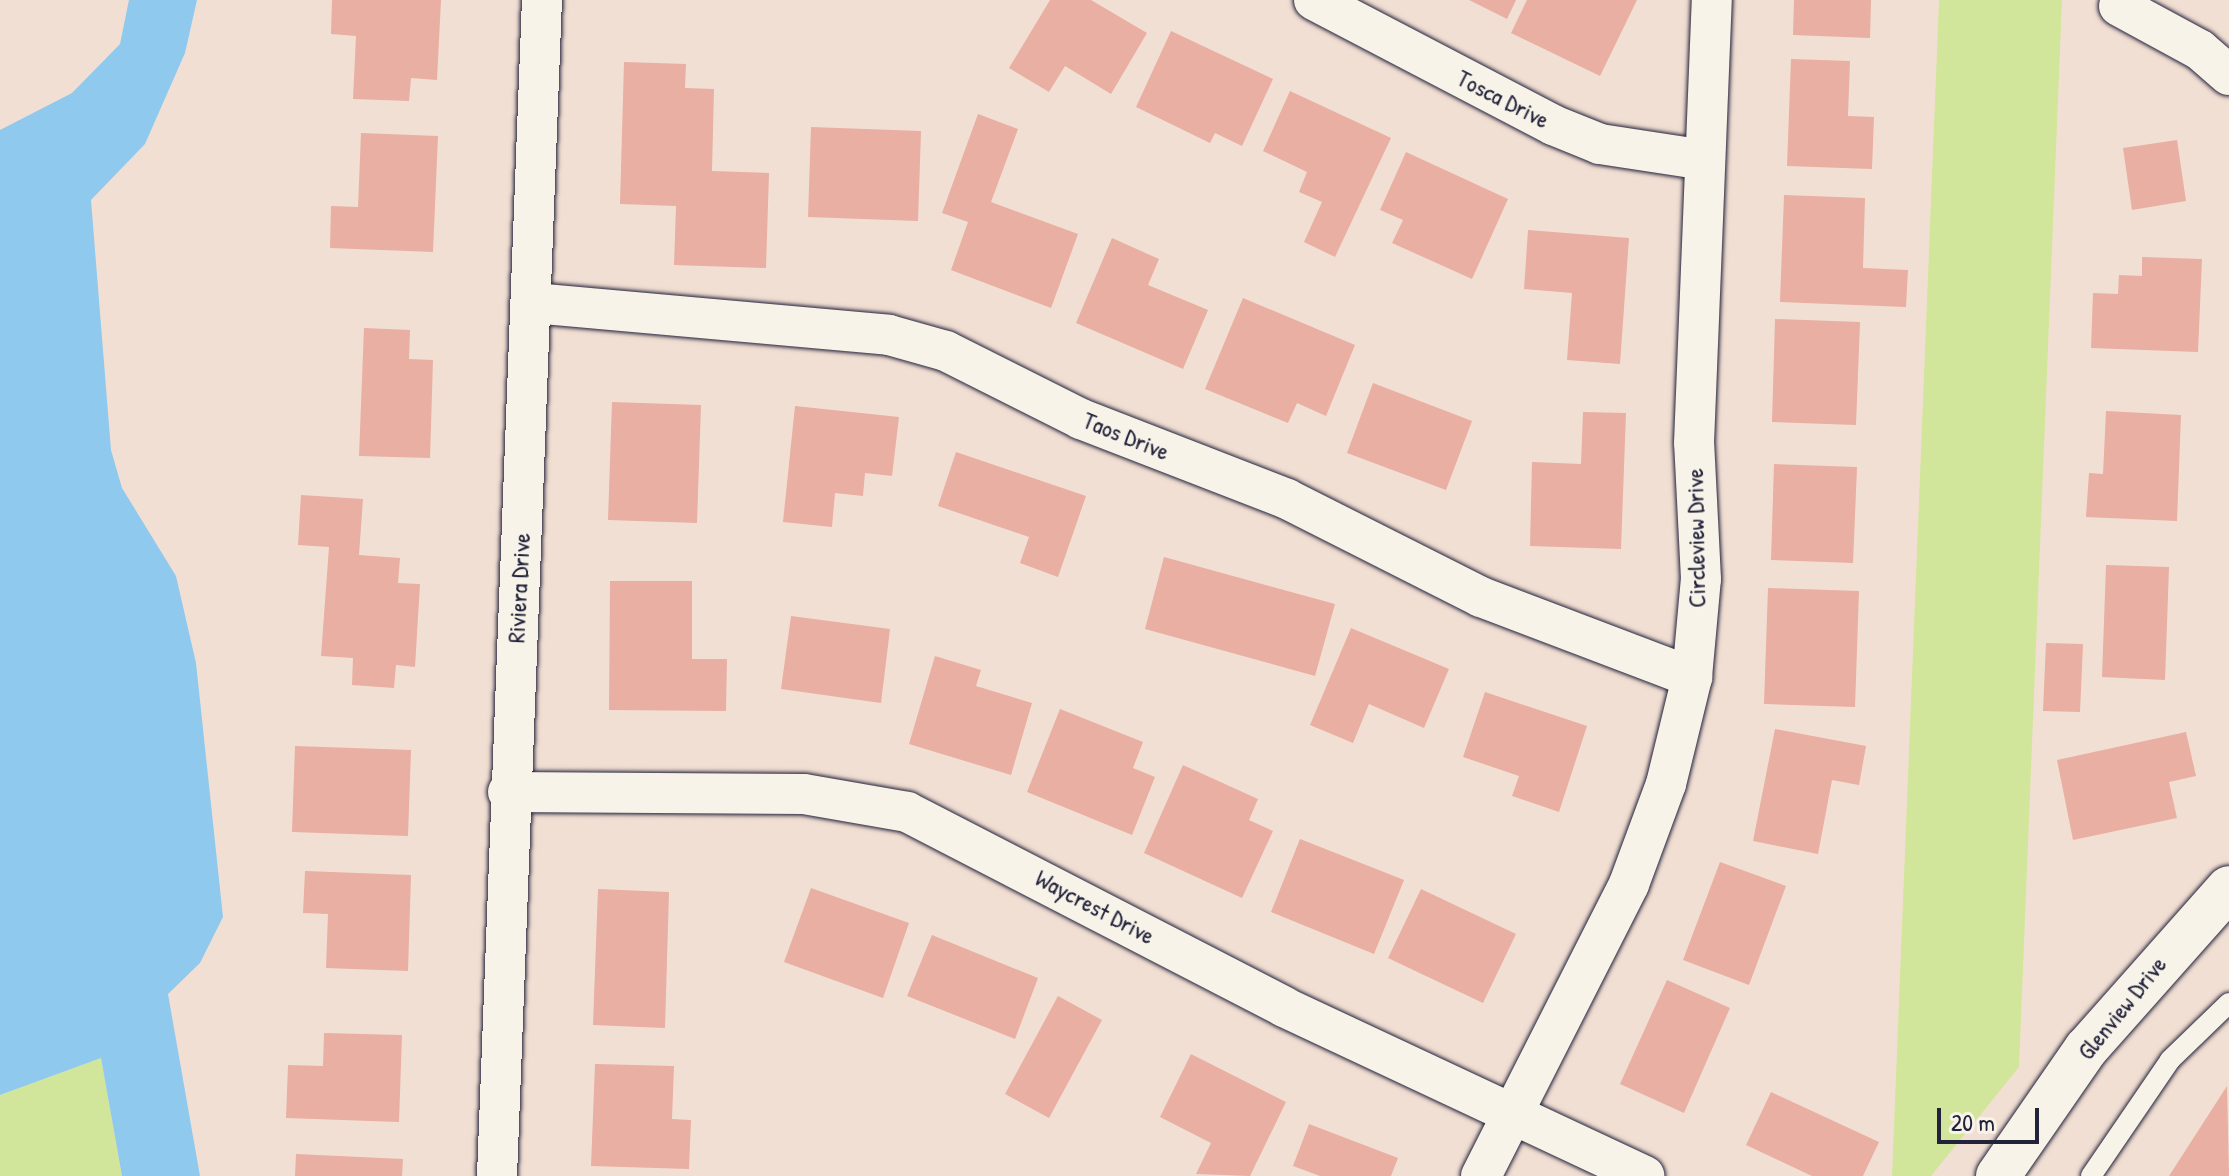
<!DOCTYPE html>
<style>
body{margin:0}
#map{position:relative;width:2229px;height:1176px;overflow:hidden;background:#f2dfd3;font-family:"Patrick Hand",sans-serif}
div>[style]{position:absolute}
.green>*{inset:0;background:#d2e69b}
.water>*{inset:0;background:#8fc9ee}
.building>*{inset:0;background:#e8afa2}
.roads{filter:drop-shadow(0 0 2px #22223b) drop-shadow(0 0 2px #22223b)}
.lane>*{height:20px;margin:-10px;padding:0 10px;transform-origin:10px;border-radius:10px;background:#f7f3e8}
.street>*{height:40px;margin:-20px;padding:0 20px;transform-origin:20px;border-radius:20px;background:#f7f3e8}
.secondary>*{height:44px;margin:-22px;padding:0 22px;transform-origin:22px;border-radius:22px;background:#f7f3e8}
span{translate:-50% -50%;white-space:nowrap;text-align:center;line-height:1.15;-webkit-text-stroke:7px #f7f3e8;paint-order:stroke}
.street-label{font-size:24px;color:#22223b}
.scale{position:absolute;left:1937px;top:1108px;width:102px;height:36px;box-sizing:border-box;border:4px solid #22223b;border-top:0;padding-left:10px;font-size:24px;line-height:28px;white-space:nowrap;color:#22223b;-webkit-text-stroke:6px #f7f3e8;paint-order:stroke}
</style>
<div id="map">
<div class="green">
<div style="clip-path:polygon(1939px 0,2062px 0,2019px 1067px,1931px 1176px,1892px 1176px)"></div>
<div style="clip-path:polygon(101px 1058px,122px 1176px,0 1176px,0 1095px)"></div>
</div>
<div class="water">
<div style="clip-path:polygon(129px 0,197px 0,185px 53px,145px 144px,91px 200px,111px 450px,122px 488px,176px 576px,196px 663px,223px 917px,200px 963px,168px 994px,200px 1176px,122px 1176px,101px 1058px,0 1095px,0 130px,72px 93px,120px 44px)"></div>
</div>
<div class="building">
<div style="clip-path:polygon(332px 0,441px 0,437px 80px,411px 78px,409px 101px,353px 99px,356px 36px,331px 34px)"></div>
<div style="clip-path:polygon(1050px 0,1091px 0,1147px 33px,1111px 94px,1065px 66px,1049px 92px,1009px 68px)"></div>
<div style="clip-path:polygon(1469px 0,1516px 0,1507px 19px)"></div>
<div style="clip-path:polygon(1527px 0,1637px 0,1600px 76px,1511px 33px)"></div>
<div style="clip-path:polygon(1794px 0,1871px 0,1870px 38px,1793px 35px)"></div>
<div style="clip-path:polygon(1171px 31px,1273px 79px,1242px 146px,1215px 133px,1210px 143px,1136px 107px)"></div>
<div style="clip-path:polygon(1791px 59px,1850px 61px,1848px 116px,1874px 117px,1872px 169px,1787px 166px)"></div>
<div style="clip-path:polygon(624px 62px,686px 64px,685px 88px,714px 89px,712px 171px,769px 173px,766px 268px,674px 265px,676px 206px,620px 204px)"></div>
<div style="clip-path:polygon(1290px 91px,1391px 138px,1335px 257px,1304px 242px,1322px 202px,1299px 192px,1307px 172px,1263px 151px)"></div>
<div style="clip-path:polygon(978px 114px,1018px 129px,991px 202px,1078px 234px,1051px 308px,951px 270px,968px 222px,942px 213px)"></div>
<div style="clip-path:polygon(811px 127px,921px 131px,918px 221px,808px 217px)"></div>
<div style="clip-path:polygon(361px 133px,438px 136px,433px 252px,330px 248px,331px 206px,358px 207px)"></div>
<div style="clip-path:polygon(2177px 140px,2186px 201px,2132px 210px,2123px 148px)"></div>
<div style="clip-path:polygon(1406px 152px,1508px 199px,1472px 279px,1392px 243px,1403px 220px,1380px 210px)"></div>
<div style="clip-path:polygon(1784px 195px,1865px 198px,1863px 268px,1908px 270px,1906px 307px,1780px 302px)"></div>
<div style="clip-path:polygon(1528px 230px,1629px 238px,1620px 364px,1567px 360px,1572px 293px,1524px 289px)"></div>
<div style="clip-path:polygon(1112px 238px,1159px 259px,1148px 285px,1208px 310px,1183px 369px,1076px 323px)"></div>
<div style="clip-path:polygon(2142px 257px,2202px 259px,2198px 352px,2091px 348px,2093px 293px,2118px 294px,2119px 275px,2142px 276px)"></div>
<div style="clip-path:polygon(1243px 298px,1355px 345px,1326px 416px,1297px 403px,1288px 423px,1205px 389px)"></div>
<div style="clip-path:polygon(1775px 319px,1860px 322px,1856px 425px,1772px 422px)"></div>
<div style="clip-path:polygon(364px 328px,410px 330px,409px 359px,433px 360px,430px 458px,359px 456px)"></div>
<div style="clip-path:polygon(1373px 383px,1472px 421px,1446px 490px,1347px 453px)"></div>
<div style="clip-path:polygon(612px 402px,701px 405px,697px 523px,608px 520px)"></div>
<div style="clip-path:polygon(795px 406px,899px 417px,892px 476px,865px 473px,863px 496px,835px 493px,832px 527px,783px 522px)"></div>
<div style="clip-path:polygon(2106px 411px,2181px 415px,2177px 521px,2086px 517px,2089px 473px,2103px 474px)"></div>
<div style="clip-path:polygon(1583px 412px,1626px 413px,1621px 549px,1530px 546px,1532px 462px,1581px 464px)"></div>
<div style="clip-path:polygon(956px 452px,1086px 496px,1058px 577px,1020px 563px,1029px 537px,938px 506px)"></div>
<div style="clip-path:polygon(1774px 464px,1857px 467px,1853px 563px,1771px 560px)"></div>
<div style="clip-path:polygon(301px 495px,363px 499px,359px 555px,400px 558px,398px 583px,420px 584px,415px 667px,396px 665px,394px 688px,352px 685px,353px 658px,321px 656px,329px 547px,298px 545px)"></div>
<div style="clip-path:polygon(1164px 557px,1335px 604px,1315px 676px,1145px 629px)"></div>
<div style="clip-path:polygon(2106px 565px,2169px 567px,2165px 680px,2102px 677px)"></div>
<div style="clip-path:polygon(610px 581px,692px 581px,692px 659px,727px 659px,726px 711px,609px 710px)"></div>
<div style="clip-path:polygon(1768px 588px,1859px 591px,1855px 707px,1764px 704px)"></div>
<div style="clip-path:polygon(791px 616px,890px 629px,881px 703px,781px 689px)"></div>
<div style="clip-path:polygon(1351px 628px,1449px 669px,1424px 728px,1369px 704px,1353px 743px,1310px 725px)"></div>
<div style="clip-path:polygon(2046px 643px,2083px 644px,2080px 712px,2043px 711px)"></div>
<div style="clip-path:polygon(935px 656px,981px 670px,976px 686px,1032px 703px,1011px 775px,909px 744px)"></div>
<div style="clip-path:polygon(1485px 692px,1587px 726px,1559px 812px,1512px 796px,1519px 776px,1463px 757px)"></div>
<div style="clip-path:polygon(1060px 709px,1143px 742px,1133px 768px,1155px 777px,1132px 835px,1027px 792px)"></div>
<div style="clip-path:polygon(1775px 729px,1866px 746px,1859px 785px,1832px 780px,1818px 854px,1753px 841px)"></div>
<div style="clip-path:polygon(2186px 732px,2196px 776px,2169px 782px,2177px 818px,2073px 840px,2057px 760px)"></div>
<div style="clip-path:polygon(295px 746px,411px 750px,408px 836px,292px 832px)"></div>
<div style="clip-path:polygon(1183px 765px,1258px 799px,1249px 820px,1273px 831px,1242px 898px,1144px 853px)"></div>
<div style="clip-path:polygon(1300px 839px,1404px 880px,1374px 954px,1271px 912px)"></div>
<div style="clip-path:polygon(1720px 862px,1786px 886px,1749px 985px,1683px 960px)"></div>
<div style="clip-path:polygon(305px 871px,411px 875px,408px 971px,326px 968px,328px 914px,303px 913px)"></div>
<div style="clip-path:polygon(811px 888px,909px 923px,883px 998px,784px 962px)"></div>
<div style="clip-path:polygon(598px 889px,669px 892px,665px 1028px,593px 1025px)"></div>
<div style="clip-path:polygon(1421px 889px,1516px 934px,1483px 1003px,1388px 958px)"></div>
<div style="clip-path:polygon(932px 935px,1038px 978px,1015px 1039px,907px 996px)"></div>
<div style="clip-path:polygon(1667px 980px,1730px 1008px,1684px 1113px,1620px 1084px)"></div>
<div style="clip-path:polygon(1058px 996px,1102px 1020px,1049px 1118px,1005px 1094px)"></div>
<div style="clip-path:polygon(324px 1033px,402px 1035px,399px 1122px,286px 1118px,288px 1065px,323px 1066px)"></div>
<div style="clip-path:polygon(1191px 1054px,1286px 1102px,1250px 1176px,1196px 1174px,1211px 1143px,1160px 1117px)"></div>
<div style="clip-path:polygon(595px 1064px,674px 1066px,672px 1119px,691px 1120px,689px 1169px,591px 1166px)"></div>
<div style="clip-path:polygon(2227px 1086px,2229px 1176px,2169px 1176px)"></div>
<div style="clip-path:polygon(1771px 1092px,1879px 1142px,1863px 1176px,1812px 1176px,1746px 1145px)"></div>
<div style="clip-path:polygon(1309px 1124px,1398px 1158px,1391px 1176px,1320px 1176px,1293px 1166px)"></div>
<div style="clip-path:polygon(296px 1154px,403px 1159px,402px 1176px,295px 1176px)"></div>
</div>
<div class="roads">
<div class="lane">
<div style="left:2091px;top:1176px;width:140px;rotate:-55.7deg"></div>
<div style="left:2170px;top:1060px;width:82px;rotate:-44deg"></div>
</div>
<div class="street">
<div style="left:1314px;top:0;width:270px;rotate:27.6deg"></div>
<div style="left:1553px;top:125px;width:51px;rotate:22deg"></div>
<div style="left:1600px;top:144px;width:106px;rotate:8.7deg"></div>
<div style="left:2119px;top:6px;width:92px;rotate:28.5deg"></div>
<div style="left:2200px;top:50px;width:38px;rotate:41deg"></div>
<div style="left:533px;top:303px;width:357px;rotate:5.1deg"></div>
<div style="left:889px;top:335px;width:59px;rotate:15.7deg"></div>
<div style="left:946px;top:351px;width:151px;rotate:26.7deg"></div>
<div style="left:1081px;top:419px;width:221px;rotate:21.2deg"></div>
<div style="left:1287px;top:499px;width:217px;rotate:26.8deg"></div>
<div style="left:1481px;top:597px;width:226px;rotate:20.8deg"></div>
<div style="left:508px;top:792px;width:296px;rotate:0.4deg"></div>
<div style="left:804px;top:794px;width:105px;rotate:9.9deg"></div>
<div style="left:907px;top:812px;width:424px;rotate:27.3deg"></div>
<div style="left:1284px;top:1007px;width:398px;rotate:25.1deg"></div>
<div style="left:497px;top:1176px;width:1177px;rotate:-87.81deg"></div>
<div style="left:1481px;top:1176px;width:327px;rotate:-63.1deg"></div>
<div style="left:1629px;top:884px;width:107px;rotate:-69.7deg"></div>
<div style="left:1666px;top:784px;width:110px;rotate:-76.3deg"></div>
<div style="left:1692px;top:677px;width:98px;rotate:-84.8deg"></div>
<div style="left:1701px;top:579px;width:136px;rotate:-92.9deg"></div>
<div style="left:1694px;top:443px;width:443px;rotate:-87.7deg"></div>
</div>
<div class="secondary">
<div style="left:1998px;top:1176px;width:155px;rotate:-55.3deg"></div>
<div style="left:2086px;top:1049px;width:215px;rotate:-48.4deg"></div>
</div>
</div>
<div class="street-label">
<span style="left:1503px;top:99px;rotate:27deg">Tosca Drive</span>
<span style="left:1126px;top:436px;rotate:22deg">Taos Drive</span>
<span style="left:1696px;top:538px;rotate:-91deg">Circleview Drive</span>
<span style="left:519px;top:588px;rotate:-87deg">Riviera Drive</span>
<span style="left:1095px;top:907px;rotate:28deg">Waycrest Drive</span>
<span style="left:2122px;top:1008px;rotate:-51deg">Glenview Drive</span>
</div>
<div class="scale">20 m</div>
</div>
